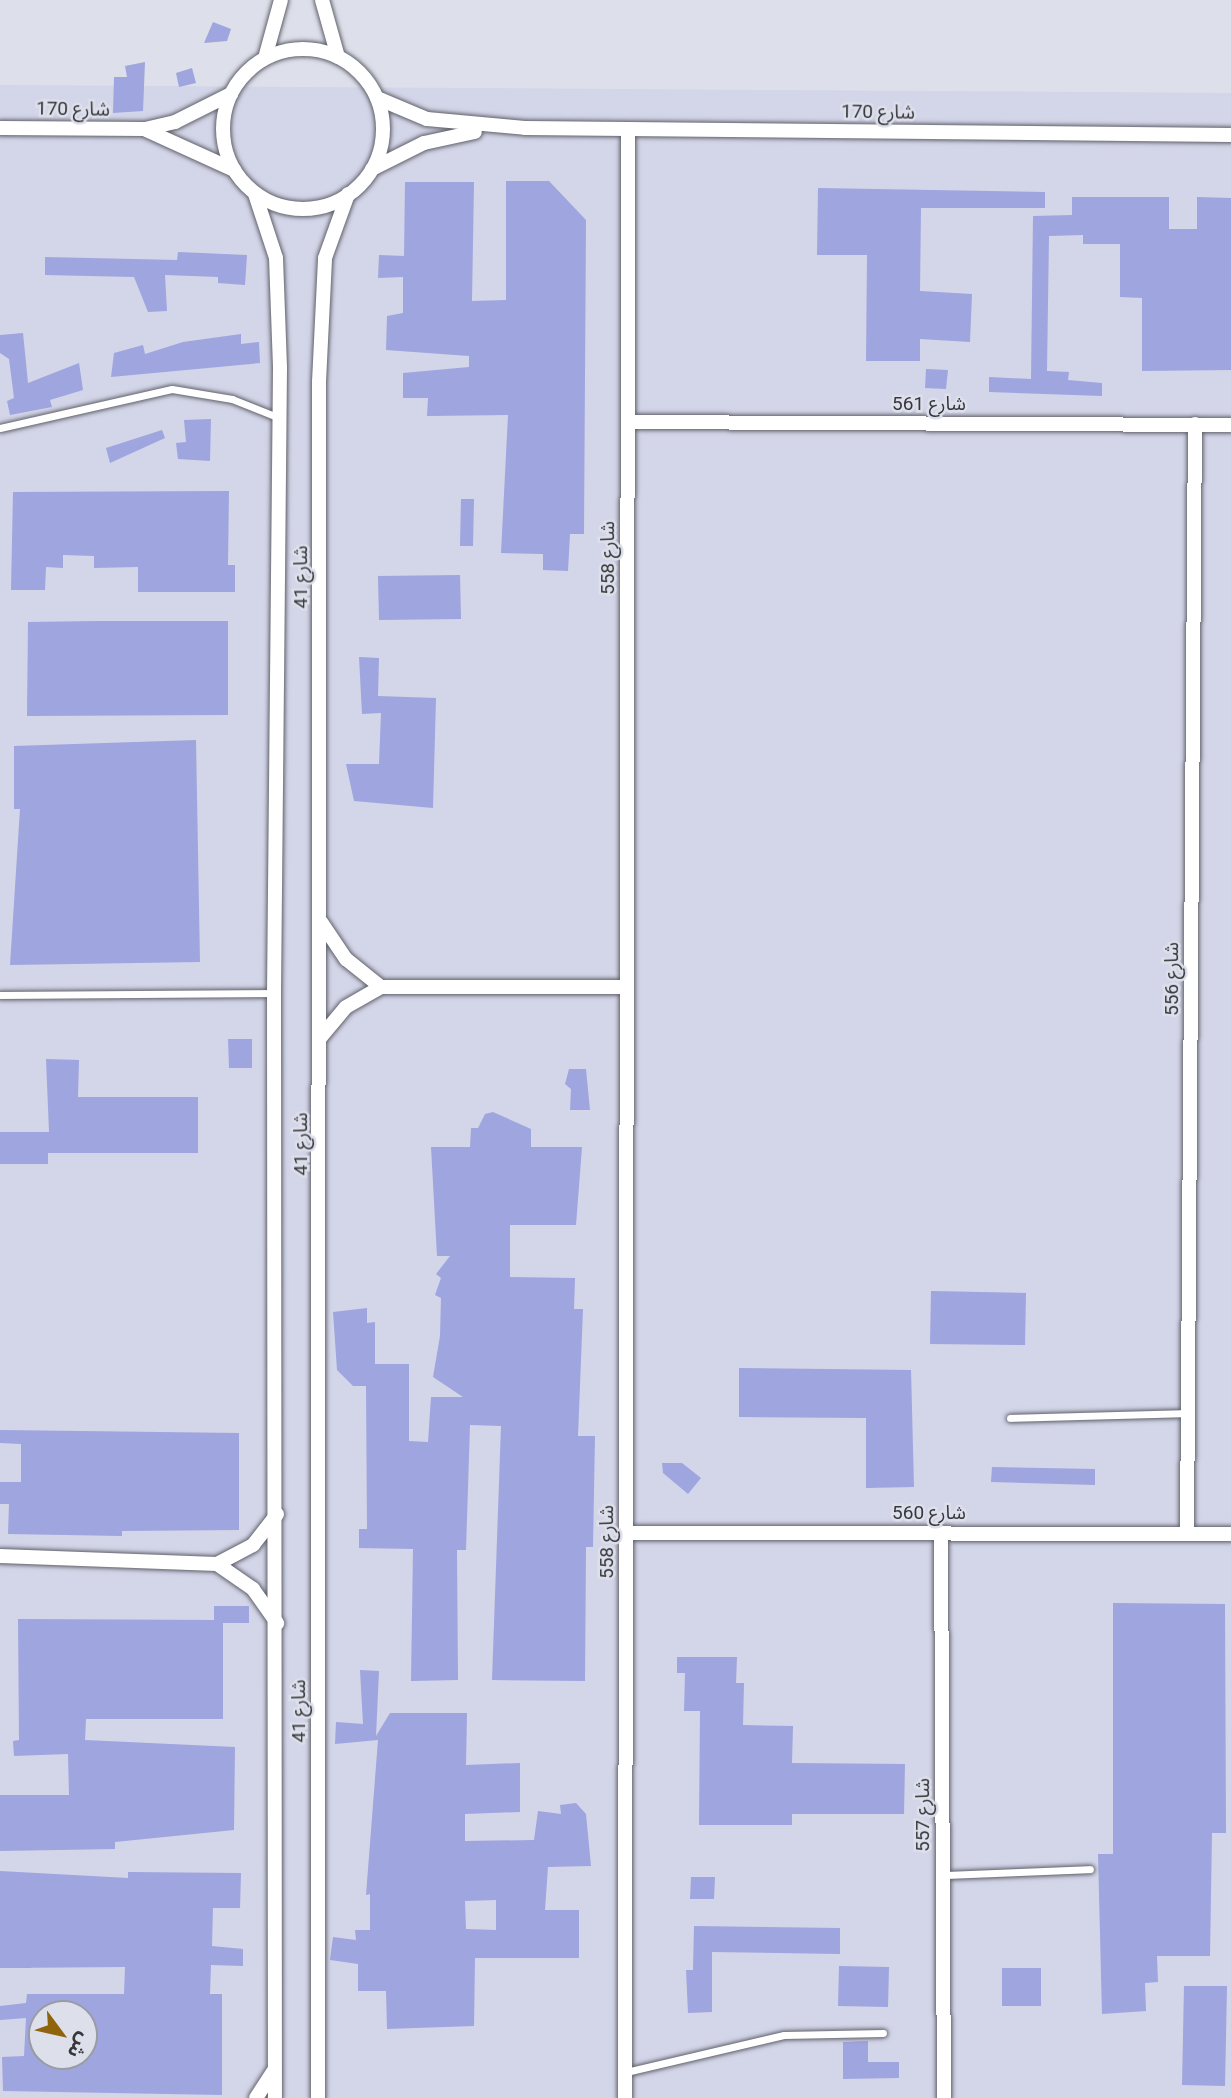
<!DOCTYPE html>
<meta charset="utf-8">
<style>
body{margin:0}
#map{position:relative;width:1231px;height:2098px;overflow:hidden;background:#dddfea;font-family:Roboto,"Noto Sans Arabic",sans-serif}
div>[style]{position:absolute}
.built>*{inset:0;background:#d3d5e8}
.building>*{inset:0;background:#9fa5de}
.roads{filter:drop-shadow(0 0 2px #60626b) drop-shadow(0 0 2px #60626b)}
.lane>*{height:7px;margin:-3.5px;padding:0 3.5px;transform-origin:3.5px;border-radius:3.5px;background:#fff}
.street>*{height:14px;margin:-7px;padding:0 7px;transform-origin:7px;border-radius:7px;background:#fff}
.street>.ring{margin:-7px;padding:0;box-sizing:content-box;background:none;border:14px solid #fff;border-radius:50%}
span{translate:-50% -50%;white-space:nowrap;text-align:center;line-height:1.15;-webkit-text-stroke:5px #dddfea;paint-order:stroke}
.street-label{font-size:19px;color:#36373c}
.north{position:absolute;left:28px;top:2000px;width:70px;height:70px;box-sizing:border-box;background:#dddfea;border:2px solid #9a9ca4;border-radius:50%;rotate:123deg;font-size:19px;font-weight:700;line-height:28px;text-align:center;color:#36373c}
.north::after{content:'';display:block;margin:auto;width:24px;height:32px;background:#90640c;clip-path:polygon(50% 0,100% 100%,50% 72%,0 100%)}
</style>
<div id="map">
<div class="built">
<div style="clip-path:polygon(evenodd,0 85px,1231px 93px,1231px 2098px,0 2098px,0 85px,42px 2014px,84px 2014px,84px 2056px,42px 2056px,42px 2014px)"></div>
</div>
<div class="building">
<div style="clip-path:polygon(213px 22px,231px 29px,227px 41px,204px 43px)"></div>
<div style="clip-path:polygon(145px 62px,143px 111px,113px 113px,114px 77px,127px 77px,125px 66px)"></div>
<div style="clip-path:polygon(192px 68px,196px 83px,179px 87px,176px 73px)"></div>
<div style="clip-path:polygon(506px 181px,549px 181px,586px 220px,584px 534px,570px 534px,568px 571px,543px 570px,543px 554px,501px 553px,508px 415px,427px 416px,428px 398px,403px 398px,403px 373px,469px 367px,469px 356px,386px 350px,387px 316px,403px 313px,403px 277px,378px 278px,379px 255px,404px 256px,405px 182px,474px 182px,472px 301px,506px 300px)"></div>
<div style="clip-path:polygon(818px 188px,1045px 192px,1045px 208px,921px 208px,920px 291px,972px 294px,970px 342px,920px 339px,920px 361px,866px 361px,867px 255px,817px 255px)"></div>
<div style="clip-path:polygon(1072px 197px,1169px 197px,1169px 229px,1197px 229px,1197px 197px,1231px 198px,1231px 370px,1142px 371px,1142px 298px,1120px 297px,1120px 244px,1083px 244px,1083px 235px,1049px 236px,1047px 371px,1069px 372px,1068px 380px,1102px 383px,1102px 396px,989px 392px,989px 377px,1031px 379px,1033px 216px,1072px 215px)"></div>
<div style="clip-path:polygon(178px 252px,247px 255px,245px 285px,218px 283px,218px 277px,165px 275px,167px 311px,148px 312px,134px 277px,45px 275px,45px 257px,177px 260px)"></div>
<div style="clip-path:polygon(23px 333px,28px 383px,79px 363px,83px 390px,50px 400px,52px 407px,10px 415px,7px 401px,14px 398px,9px 359px,0 353px,0 335px)"></div>
<div style="clip-path:polygon(241px 334px,241px 344px,259px 342px,260px 363px,111px 377px,114px 353px,143px 345px,145px 354px,183px 342px)"></div>
<div style="clip-path:polygon(926px 369px,948px 370px,946px 389px,925px 388px)"></div>
<div style="clip-path:polygon(211px 419px,210px 461px,178px 459px,176px 443px,186px 442px,184px 420px)"></div>
<div style="clip-path:polygon(162px 430px,165px 438px,110px 463px,106px 448px)"></div>
<div style="clip-path:polygon(229px 491px,228px 565px,235px 565px,235px 592px,138px 592px,138px 567px,94px 568px,94px 556px,63px 555px,63px 568px,46px 567px,45px 590px,11px 590px,13px 492px)"></div>
<div style="clip-path:polygon(461px 499px,474px 499px,473px 546px,460px 546px)"></div>
<div style="clip-path:polygon(460px 575px,461px 619px,379px 620px,378px 576px)"></div>
<div style="clip-path:polygon(98px 621px,228px 621px,228px 715px,27px 716px,28px 622px)"></div>
<div style="clip-path:polygon(359px 657px,379px 658px,378px 696px,436px 698px,433px 808px,354px 801px,346px 764px,379px 764px,381px 713px,362px 714px)"></div>
<div style="clip-path:polygon(196px 740px,200px 962px,10px 965px,20px 809px,14px 809px,14px 746px)"></div>
<div style="clip-path:polygon(228px 1039px,252px 1039px,252px 1068px,229px 1068px)"></div>
<div style="clip-path:polygon(46px 1059px,79px 1060px,78px 1097px,198px 1097px,198px 1153px,48px 1153px,48px 1164px,0 1164px,0 1132px,49px 1132px)"></div>
<div style="clip-path:polygon(569px 1069px,586px 1069px,590px 1110px,570px 1110px,571px 1089px,565px 1084px)"></div>
<div style="clip-path:polygon(493px 1112px,531px 1129px,531px 1147px,582px 1147px,576px 1225px,510px 1225px,510px 1277px,575px 1278px,574px 1309px,583px 1309px,578px 1436px,595px 1436px,593px 1547px,586px 1547px,585px 1681px,492px 1680px,501px 1426px,470px 1425px,466px 1550px,457px 1550px,458px 1680px,411px 1681px,413px 1549px,359px 1548px,359px 1529px,367px 1529px,366px 1386px,353px 1386px,337px 1370px,333px 1312px,367px 1308px,367px 1323px,375px 1322px,375px 1364px,409px 1364px,409px 1441px,428px 1442px,431px 1397px,463px 1397px,433px 1377px,440px 1336px,441px 1298px,435px 1295px,441px 1278px,436px 1274px,450px 1256px,437px 1256px,431px 1147px,470px 1147px,471px 1128px,478px 1128px,485px 1114px)"></div>
<div style="clip-path:polygon(931px 1291px,1026px 1293px,1025px 1345px,930px 1344px)"></div>
<div style="clip-path:polygon(739px 1368px,911px 1370px,914px 1487px,866px 1488px,866px 1418px,739px 1417px)"></div>
<div style="clip-path:polygon(0 1430px,239px 1433px,239px 1530px,122px 1531px,122px 1536px,8px 1534px,9px 1504px,0 1504px,0 1482px,21px 1482px,21px 1444px,0 1443px)"></div>
<div style="clip-path:polygon(662px 1463px,682px 1463px,701px 1478px,688px 1494px,663px 1473px)"></div>
<div style="clip-path:polygon(992px 1467px,1095px 1469px,1095px 1485px,991px 1482px)"></div>
<div style="clip-path:polygon(1113px 1603px,1225px 1604px,1226px 1833px,1212px 1833px,1210px 1956px,1157px 1956px,1158px 1982px,1145px 1983px,1146px 2011px,1102px 2014px,1098px 1854px,1113px 1854px)"></div>
<div style="clip-path:polygon(214px 1606px,249px 1606px,249px 1623px,223px 1623px,223px 1719px,86px 1719px,85px 1740px,235px 1747px,234px 1830px,115px 1842px,115px 1849px,0 1851px,0 1795px,69px 1795px,68px 1754px,14px 1756px,13px 1741px,19px 1740px,18px 1619px,214px 1620px)"></div>
<div style="clip-path:polygon(677px 1657px,737px 1657px,736px 1683px,744px 1683px,743px 1725px,793px 1726px,792px 1763px,905px 1764px,904px 1814px,792px 1814px,792px 1825px,699px 1825px,700px 1711px,684px 1711px,685px 1673px,677px 1673px)"></div>
<div style="clip-path:polygon(evenodd,360px 1670px,379px 1671px,376px 1736px,390px 1713px,467px 1713px,466px 1765px,520px 1763px,520px 1812px,465px 1814px,465px 1841px,534px 1840px,538px 1811px,561px 1814px,560px 1805px,576px 1803px,586px 1814px,591px 1866px,548px 1867px,545px 1910px,579px 1910px,579px 1958px,475px 1958px,474px 2026px,387px 2029px,386px 1991px,358px 1991px,358px 1964px,330px 1960px,333px 1937px,356px 1940px,355px 1930px,370px 1930px,370px 1894px,366px 1895px,378px 1740px,335px 1744px,336px 1722px,363px 1724px,360px 1670px,496px 1900px,496px 1930px,466px 1929px,465px 1901px,496px 1900px)"></div>
<div style="clip-path:polygon(evenodd,0 1871px,128px 1878px,128px 1872px,241px 1873px,240px 1908px,213px 1908px,212px 1946px,243px 1949px,243px 1966px,211px 1965px,210px 1994px,222px 1994px,222px 2095px,3px 2091px,2px 2057px,24px 2056px,26px 2018px,0 2020px,0 2006px,26px 2003px,27px 1994px,124px 1994px,125px 1967px,0 1968px,0 1871px,42px 2014px,84px 2014px,84px 2056px,42px 2056px,42px 2014px)"></div>
<div style="clip-path:polygon(691px 1877px,715px 1877px,714px 1899px,690px 1899px)"></div>
<div style="clip-path:polygon(694px 1926px,840px 1928px,840px 1954px,712px 1952px,712px 2012px,688px 2013px,686px 1970px,693px 1970px)"></div>
<div style="clip-path:polygon(839px 1966px,889px 1967px,888px 2007px,838px 2006px)"></div>
<div style="clip-path:polygon(1002px 1968px,1041px 1968px,1041px 2006px,1002px 2006px)"></div>
<div style="clip-path:polygon(1184px 1986px,1227px 1986px,1225px 2086px,1182px 2085px)"></div>
<div style="clip-path:polygon(868px 2041px,868px 2062px,899px 2062px,899px 2078px,843px 2079px,843px 2042px)"></div>
</div>
<div class="roads">
<div class="lane">
<div style="left:0;top:428px;width:176px;rotate:-12.8deg"></div>
<div style="left:172px;top:389px;width:61px;rotate:9.5deg"></div>
<div style="left:232px;top:399px;width:52px;rotate:21.6deg"></div>
<div style="left:0;top:995px;width:274px;rotate:-0.4deg"></div>
<div style="left:1010px;top:1418px;width:177px;rotate:-1.6deg"></div>
<div style="left:943px;top:1875px;width:147px;rotate:-2.3deg"></div>
<div style="left:626px;top:2072px;width:162px;rotate:-13.2deg"></div>
<div style="left:784px;top:2035px;width:99px;rotate:-1.2deg"></div>
</div>
<div class="street">
<div style="left:322px;top:0;width:59px;rotate:74.3deg"></div>
<div class="ring" style="left:223px;top:49px;width:146px;height:146px"></div>
<div style="left:265px;top:58px;width:60px;rotate:-74.6deg"></div>
<div style="left:377px;top:98px;width:54px;rotate:22.8deg"></div>
<div style="left:427px;top:119px;width:98px;rotate:5.2deg"></div>
<div style="left:525px;top:128px;width:706px;rotate:0.57deg"></div>
<div style="left:0;top:128px;width:145px;rotate:0.4deg"></div>
<div style="left:145px;top:129px;width:31px;rotate:-13deg"></div>
<div style="left:175px;top:122px;width:63px;rotate:-26.6deg"></div>
<div style="left:146px;top:130px;width:97px;rotate:24.4deg"></div>
<div style="left:372px;top:169px;width:58px;rotate:-26.6deg"></div>
<div style="left:424px;top:143px;width:52px;rotate:-12.2deg"></div>
<div style="left:255px;top:194px;width:67px;rotate:71.8deg"></div>
<div style="left:276px;top:258px;width:110px;rotate:87.9deg"></div>
<div style="left:280px;top:368px;width:625px;rotate:90.55deg"></div>
<div style="left:274px;top:993px;width:1105px;rotate:89.95deg"></div>
<div style="left:628px;top:422px;width:603px;rotate:0.29deg"></div>
<div style="left:321px;top:922px;width:45px;rotate:56deg"></div>
<div style="left:346px;top:959px;width:45px;rotate:38.7deg"></div>
<div style="left:320px;top:1038px;width:40px;rotate:-50deg"></div>
<div style="left:346px;top:1007px;width:40px;rotate:-29.7deg"></div>
<div style="left:381px;top:987px;width:246px"></div>
<div style="left:627px;top:1533px;width:604px;rotate:0.09deg"></div>
<div style="left:941px;top:1533px;width:565px;rotate:89.7deg"></div>
<div style="left:1187px;top:1533px;width:1109px;rotate:-89.59deg"></div>
<div style="left:0;top:1556px;width:217px;rotate:2.1deg"></div>
<div style="left:217px;top:1564px;width:41px;rotate:-27.8deg"></div>
<div style="left:253px;top:1545px;width:39px;rotate:-52deg"></div>
<div style="left:217px;top:1564px;width:44px;rotate:34.8deg"></div>
<div style="left:253px;top:1589px;width:42px;rotate:54.8deg"></div>
<div style="left:256px;top:2098px;width:31px;rotate:-57deg"></div>
<div style="left:318px;top:2098px;width:1716px;rotate:-89.97deg"></div>
<div style="left:319px;top:382px;width:124px;rotate:-87.2deg"></div>
<div style="left:325px;top:258px;width:68px;rotate:-70.2deg"></div>
<div style="left:625px;top:2098px;width:1969px;rotate:-89.91deg"></div>
</div>
</div>
<div class="street-label">
<span style="left:73px;top:109px;rotate:1deg">شارع 170</span>
<span style="left:878px;top:112px;rotate:1deg">شارع 170</span>
<span style="left:929px;top:404px">شارع 561</span>
<span style="left:608px;top:558px;rotate:-90deg">شارع 558</span>
<span style="left:301px;top:577px;rotate:-90deg">شارع 41</span>
<span style="left:1172px;top:979px;rotate:-90deg">شارع 556</span>
<span style="left:301px;top:1144px;rotate:-90deg">شارع 41</span>
<span style="left:929px;top:1513px">شارع 560</span>
<span style="left:607px;top:1542px;rotate:-90deg">شارع 558</span>
<span style="left:299px;top:1711px;rotate:-90deg">شارع 41</span>
<span style="left:923px;top:1815px;rotate:-90deg">شارع 557</span>
</div>
<div class="north">ش</div>
</div>
